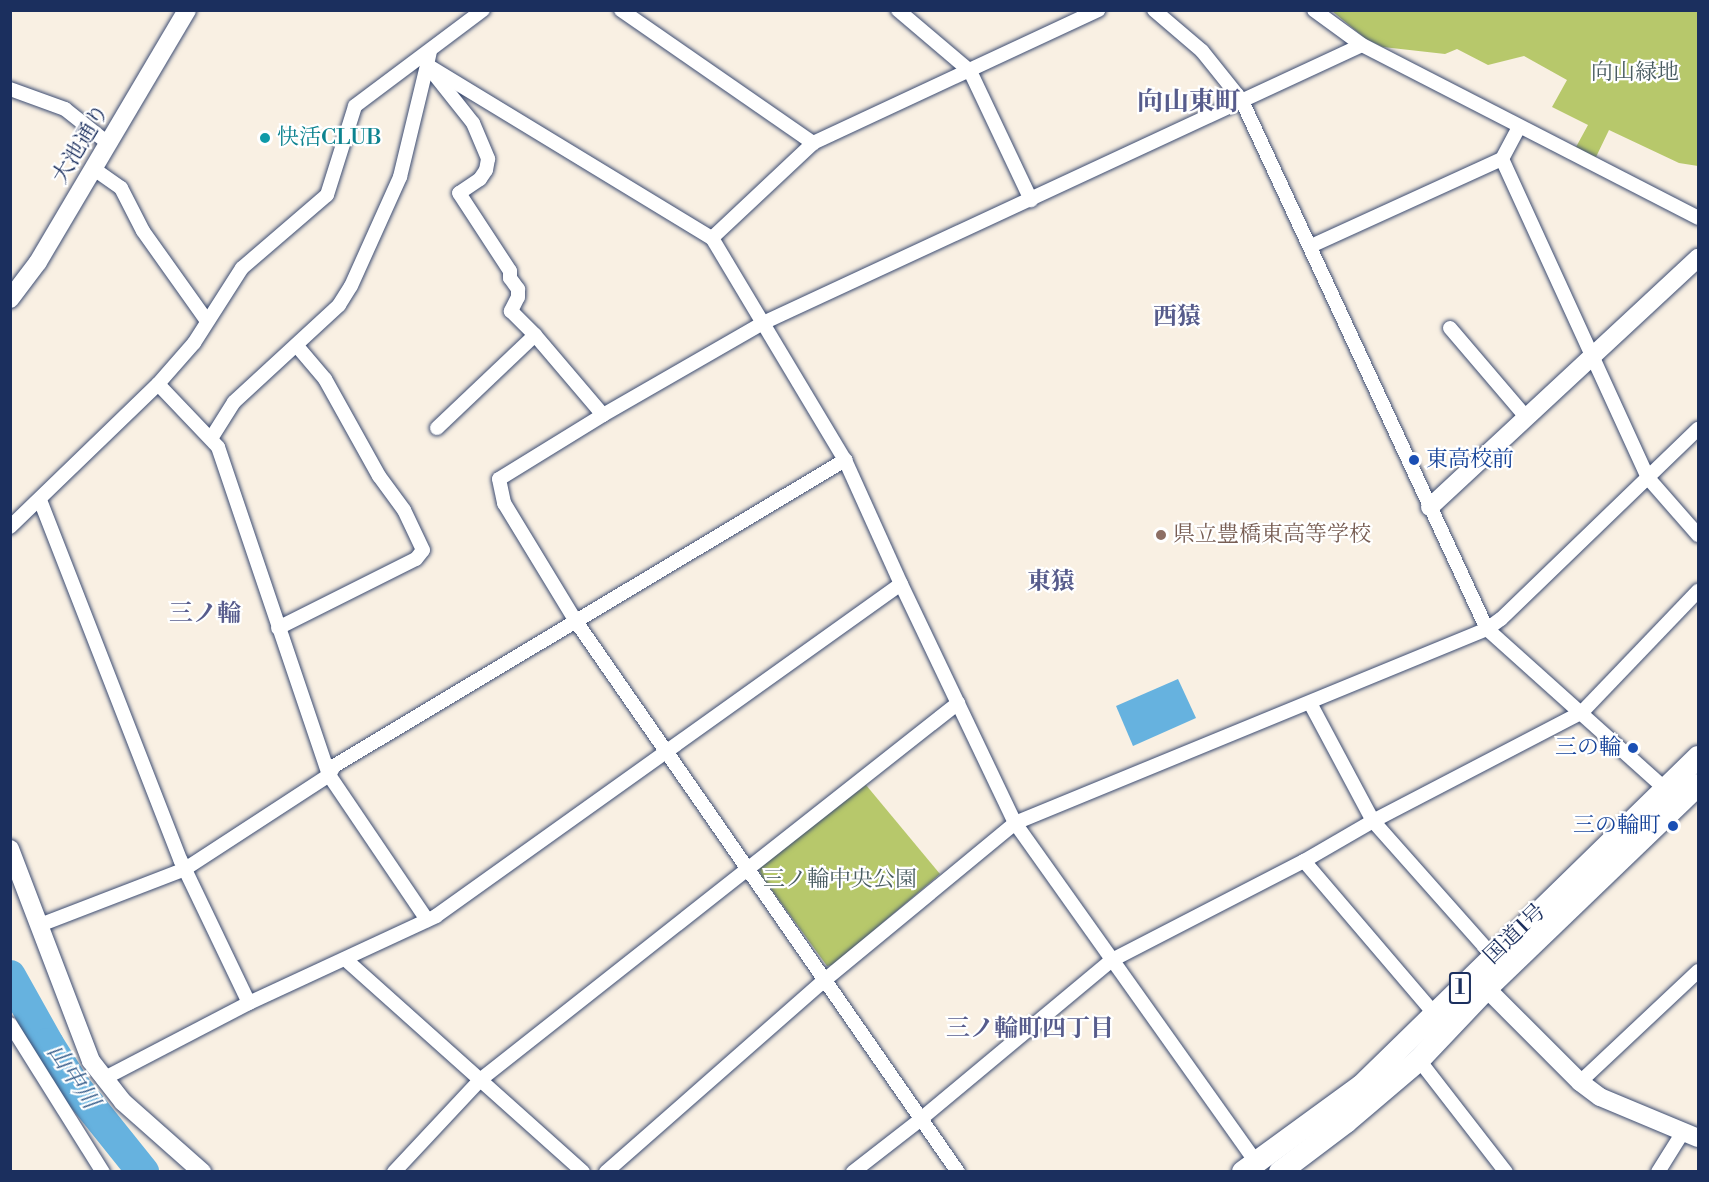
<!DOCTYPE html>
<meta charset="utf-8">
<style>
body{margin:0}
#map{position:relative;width:1709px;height:1182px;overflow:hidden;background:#f9f0e3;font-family:"Libre Bodoni","Noto Serif JP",serif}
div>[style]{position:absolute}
.green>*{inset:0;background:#b7c86b}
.water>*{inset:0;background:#66b2df}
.river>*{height:32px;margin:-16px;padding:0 16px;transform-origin:16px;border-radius:16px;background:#66b2df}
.roads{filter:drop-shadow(0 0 2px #3c4c72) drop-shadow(0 0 2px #3c4c72)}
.minor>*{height:14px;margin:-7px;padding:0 7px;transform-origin:7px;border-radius:7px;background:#fff}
.tertiary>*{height:18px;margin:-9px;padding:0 9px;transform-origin:9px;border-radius:9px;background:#fff}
.trunk>*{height:22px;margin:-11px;padding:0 11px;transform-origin:11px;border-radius:11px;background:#fff}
.dots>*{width:16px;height:16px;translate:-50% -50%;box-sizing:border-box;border:3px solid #fff;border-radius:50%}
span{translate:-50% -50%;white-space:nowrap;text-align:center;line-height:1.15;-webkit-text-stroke:4.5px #fff;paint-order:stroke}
.shield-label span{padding:2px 4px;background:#fff;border:2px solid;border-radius:4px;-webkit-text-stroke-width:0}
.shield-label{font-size:21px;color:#1b2f5e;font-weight:700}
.park-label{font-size:22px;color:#4a5d62}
.culture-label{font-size:22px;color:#0d838f}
.left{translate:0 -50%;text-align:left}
.street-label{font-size:22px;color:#1b2f5e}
.transit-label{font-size:22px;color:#164399}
.right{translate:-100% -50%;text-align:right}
.education-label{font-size:22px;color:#785e54}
.neighbourhood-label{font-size:24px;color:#575c8c;font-weight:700}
.water-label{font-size:24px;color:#355d8b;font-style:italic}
.quarter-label{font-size:26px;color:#575c8c;font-weight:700}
.frame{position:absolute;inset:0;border:12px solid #1b2f5e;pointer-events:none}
</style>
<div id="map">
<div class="green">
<div style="clip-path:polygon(1332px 11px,1698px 11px,1698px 166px,1679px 163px,1609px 130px,1596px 157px,1576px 147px,1588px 125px,1552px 107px,1567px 80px,1524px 56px,1488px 65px,1457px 49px,1445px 54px,1383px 47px,1366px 39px)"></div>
<div style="clip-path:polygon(866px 785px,940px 874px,833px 965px,827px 966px,761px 875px,759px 866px)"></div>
</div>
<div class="water">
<div style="clip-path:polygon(1178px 679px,1196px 718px,1133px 746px,1116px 706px)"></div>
</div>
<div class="river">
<div style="left:10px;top:976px;width:78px;rotate:60.8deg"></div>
<div style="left:48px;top:1044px;width:51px;rotate:57.9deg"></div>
<div style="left:75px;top:1087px;width:109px;rotate:51.3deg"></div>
</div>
<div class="roads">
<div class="minor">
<div style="left:621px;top:10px;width:234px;rotate:34.7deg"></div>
<div style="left:898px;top:10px;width:94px;rotate:40.3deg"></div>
<div style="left:970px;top:71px;width:143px;rotate:64.7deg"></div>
<div style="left:1154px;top:10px;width:63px;rotate:40.5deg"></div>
<div style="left:1202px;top:51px;width:64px;rotate:51.3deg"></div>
<div style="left:1242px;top:101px;width:582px;rotate:65.11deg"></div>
<div style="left:1487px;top:629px;width:246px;rotate:41.9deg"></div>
<div style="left:1314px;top:10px;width:59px;rotate:36.1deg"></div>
<div style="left:1362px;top:45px;width:378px;rotate:27.2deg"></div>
<div style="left:430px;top:51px;width:14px;rotate:102deg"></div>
<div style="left:427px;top:65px;width:333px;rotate:31.3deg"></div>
<div style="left:712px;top:238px;width:259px;rotate:59.1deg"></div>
<div style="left:845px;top:460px;width:136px;rotate:65.7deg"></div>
<div style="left:901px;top:584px;width:265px;rotate:64.5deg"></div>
<div style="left:1015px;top:823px;width:418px;rotate:54.6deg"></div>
<div style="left:430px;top:69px;width:69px;rotate:51.5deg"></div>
<div style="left:473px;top:123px;width:39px;rotate:67deg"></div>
<div style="left:488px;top:159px;width:11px;rotate:100deg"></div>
<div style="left:486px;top:170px;width:11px;rotate:124deg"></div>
<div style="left:480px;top:179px;width:25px;rotate:146deg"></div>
<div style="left:459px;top:193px;width:93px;rotate:56.8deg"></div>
<div style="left:510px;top:271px;width:7px;rotate:90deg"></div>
<div style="left:510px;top:278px;width:14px;rotate:54deg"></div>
<div style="left:518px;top:289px;width:8px;rotate:90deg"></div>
<div style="left:518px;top:297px;width:16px;rotate:117deg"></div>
<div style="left:511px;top:311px;width:34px;rotate:45deg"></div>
<div style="left:535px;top:335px;width:105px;rotate:49.6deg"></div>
<div style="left:603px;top:415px;width:185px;rotate:-29.9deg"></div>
<div style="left:763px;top:323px;width:660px;rotate:-24.9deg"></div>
<div style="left:10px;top:89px;width:59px;rotate:20deg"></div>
<div style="left:65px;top:109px;width:56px;rotate:38.5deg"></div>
<div style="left:1502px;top:159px;width:351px;rotate:65.4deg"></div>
<div style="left:1648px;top:478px;width:76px;rotate:48.7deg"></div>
<div style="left:94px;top:169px;width:33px;rotate:35deg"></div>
<div style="left:121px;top:188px;width:48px;rotate:62.9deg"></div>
<div style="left:143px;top:231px;width:110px;rotate:54.6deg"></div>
<div style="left:712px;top:238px;width:139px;rotate:-43.2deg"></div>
<div style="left:813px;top:143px;width:315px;rotate:-25deg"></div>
<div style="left:1311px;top:246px;width:210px;rotate:-24.5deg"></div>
<div style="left:1502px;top:159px;width:36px;rotate:-62deg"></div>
<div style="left:1450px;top:328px;width:118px;rotate:49.5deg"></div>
<div style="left:158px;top:384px;width:87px;rotate:46.4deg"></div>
<div style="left:218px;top:447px;width:346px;rotate:71.3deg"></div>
<div style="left:329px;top:775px;width:175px;rotate:55.9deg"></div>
<div style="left:603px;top:415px;width:122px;rotate:148.4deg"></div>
<div style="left:499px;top:479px;width:25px;rotate:78deg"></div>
<div style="left:504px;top:503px;width:137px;rotate:58.7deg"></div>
<div style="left:575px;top:620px;width:672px;rotate:55.25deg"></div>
<div style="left:437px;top:428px;width:135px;rotate:-43.5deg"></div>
<div style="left:212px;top:437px;width:41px;rotate:-57.8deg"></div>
<div style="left:234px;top:402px;width:143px;rotate:-42.7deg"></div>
<div style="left:339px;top:305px;width:22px;rotate:-58deg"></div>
<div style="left:351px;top:286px;width:120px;rotate:-65.8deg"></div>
<div style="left:400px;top:177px;width:115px;rotate:-76.4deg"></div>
<div style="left:40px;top:500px;width:388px;rotate:68.7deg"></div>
<div style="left:181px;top:861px;width:157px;rotate:64.4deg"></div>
<div style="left:10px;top:527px;width:206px;rotate:-44deg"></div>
<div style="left:158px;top:384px;width:55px;rotate:-48.7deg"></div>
<div style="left:194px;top:343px;width:89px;rotate:-57.4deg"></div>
<div style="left:242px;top:268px;width:112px;rotate:-40.7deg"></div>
<div style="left:327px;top:195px;width:93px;rotate:-72.5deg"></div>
<div style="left:355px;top:106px;width:160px;rotate:-36.9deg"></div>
<div style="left:278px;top:628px;width:154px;rotate:-26.6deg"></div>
<div style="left:416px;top:559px;width:11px;rotate:-52deg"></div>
<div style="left:423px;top:550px;width:44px;rotate:-115.4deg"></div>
<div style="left:404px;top:510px;width:42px;rotate:-126.3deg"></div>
<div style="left:379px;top:476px;width:111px;rotate:-119.1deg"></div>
<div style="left:325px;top:379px;width:43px;rotate:-130.3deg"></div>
<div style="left:1310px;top:703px;width:134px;rotate:61.9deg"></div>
<div style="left:1373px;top:821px;width:181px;rotate:48.4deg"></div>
<div style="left:1304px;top:861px;width:200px;rotate:49.5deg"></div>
<div style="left:40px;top:925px;width:155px;rotate:-21.1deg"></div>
<div style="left:185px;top:869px;width:172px;rotate:-33.1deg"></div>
<div style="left:329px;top:775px;width:10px;rotate:-61deg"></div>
<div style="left:334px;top:766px;width:596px;rotate:-30.91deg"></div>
<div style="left:345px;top:959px;width:319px;rotate:41.8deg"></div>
<div style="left:10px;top:1024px;width:175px;rotate:57.9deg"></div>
<div style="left:1419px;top:1060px;width:142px;rotate:52.2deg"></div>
<div style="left:103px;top:1079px;width:165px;rotate:-27.5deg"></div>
<div style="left:249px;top:1003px;width:206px;rotate:-24.9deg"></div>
<div style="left:436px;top:916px;width:571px;rotate:-35.53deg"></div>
<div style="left:1580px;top:1082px;width:162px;rotate:-43.2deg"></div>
<div style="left:394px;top:1172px;width:126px;rotate:-46.9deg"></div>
<div style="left:480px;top:1080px;width:609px;rotate:-38.26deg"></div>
<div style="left:606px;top:1172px;width:293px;rotate:-41.3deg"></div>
<div style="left:826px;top:979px;width:245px;rotate:-39.5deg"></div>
<div style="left:1015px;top:823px;width:510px;rotate:-22.34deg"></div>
<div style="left:1487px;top:629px;width:17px;rotate:-36deg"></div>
<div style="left:1501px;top:619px;width:274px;rotate:-44deg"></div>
<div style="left:853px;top:1172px;width:86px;rotate:-37.9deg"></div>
<div style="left:921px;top:1119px;width:249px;rotate:-39.8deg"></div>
<div style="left:1112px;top:960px;width:216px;rotate:-27.3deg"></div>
<div style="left:1304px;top:861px;width:80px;rotate:-30.1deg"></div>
<div style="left:1373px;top:821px;width:236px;rotate:-27.5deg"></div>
<div style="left:1582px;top:712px;width:168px;rotate:-46.2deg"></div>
<div style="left:1658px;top:1172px;width:47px;rotate:-58deg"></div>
</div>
<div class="tertiary">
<div style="left:10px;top:299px;width:46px;rotate:-52.9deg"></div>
<div style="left:38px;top:262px;width:293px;rotate:-59.4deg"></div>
<div style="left:1430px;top:507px;width:366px;rotate:-42.9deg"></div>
<div style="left:10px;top:849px;width:227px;rotate:69.1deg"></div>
<div style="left:91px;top:1061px;width:52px;rotate:52deg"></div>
<div style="left:123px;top:1102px;width:106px;rotate:41.5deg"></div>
<div style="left:1479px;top:981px;width:143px;rotate:45deg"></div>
<div style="left:1580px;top:1082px;width:25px;rotate:37deg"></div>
<div style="left:1600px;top:1097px;width:106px;rotate:22.7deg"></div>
</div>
<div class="trunk">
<div style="left:1243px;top:1172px;width:146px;rotate:-36.1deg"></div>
<div style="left:1361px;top:1086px;width:471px;rotate:-44.3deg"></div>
<div style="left:1280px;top:1172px;width:83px;rotate:-37.1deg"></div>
<div style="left:1346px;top:1122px;width:96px;rotate:-40.3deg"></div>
<div style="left:1419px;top:1060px;width:99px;rotate:-46.6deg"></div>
<div style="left:1487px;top:988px;width:293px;rotate:-43.9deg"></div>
</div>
</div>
<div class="dots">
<div style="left:265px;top:138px;background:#0f9aa8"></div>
<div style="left:1414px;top:460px;background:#1a4fb4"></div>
<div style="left:1161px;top:535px;background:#8d6e63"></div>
<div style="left:1633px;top:748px;background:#1a4fb4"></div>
<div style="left:1673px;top:826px;background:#1a4fb4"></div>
</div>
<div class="shield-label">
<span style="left:1460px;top:988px">1</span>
</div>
<div class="park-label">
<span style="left:1635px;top:73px">向山緑地</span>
<span style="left:840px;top:880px">三ノ輪中央公園</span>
</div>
<div class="culture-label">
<span class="left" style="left:277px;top:138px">快活CLUB</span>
</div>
<div class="street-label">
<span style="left:81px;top:144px;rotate:-59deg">大池通り</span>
<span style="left:1515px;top:934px;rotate:-44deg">国道1号</span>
</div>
<div class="transit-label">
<span class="left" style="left:1426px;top:460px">東高校前</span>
<span class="right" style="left:1621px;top:748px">三の輪</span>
<span class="right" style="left:1661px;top:826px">三の輪町</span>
</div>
<div class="education-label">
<span class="left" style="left:1173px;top:535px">県立豊橋東高等学校</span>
</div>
<div class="neighbourhood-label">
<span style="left:1177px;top:318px">西猿</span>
<span style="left:1051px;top:583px">東猿</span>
<span style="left:205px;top:615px">三ノ輪</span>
<span style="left:1030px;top:1030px">三ノ輪町四丁目</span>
</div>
<div class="water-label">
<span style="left:72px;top:1077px;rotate:56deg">山中川</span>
</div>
<div class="quarter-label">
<span style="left:1189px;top:103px">向山東町</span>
</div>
<div class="frame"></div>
</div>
